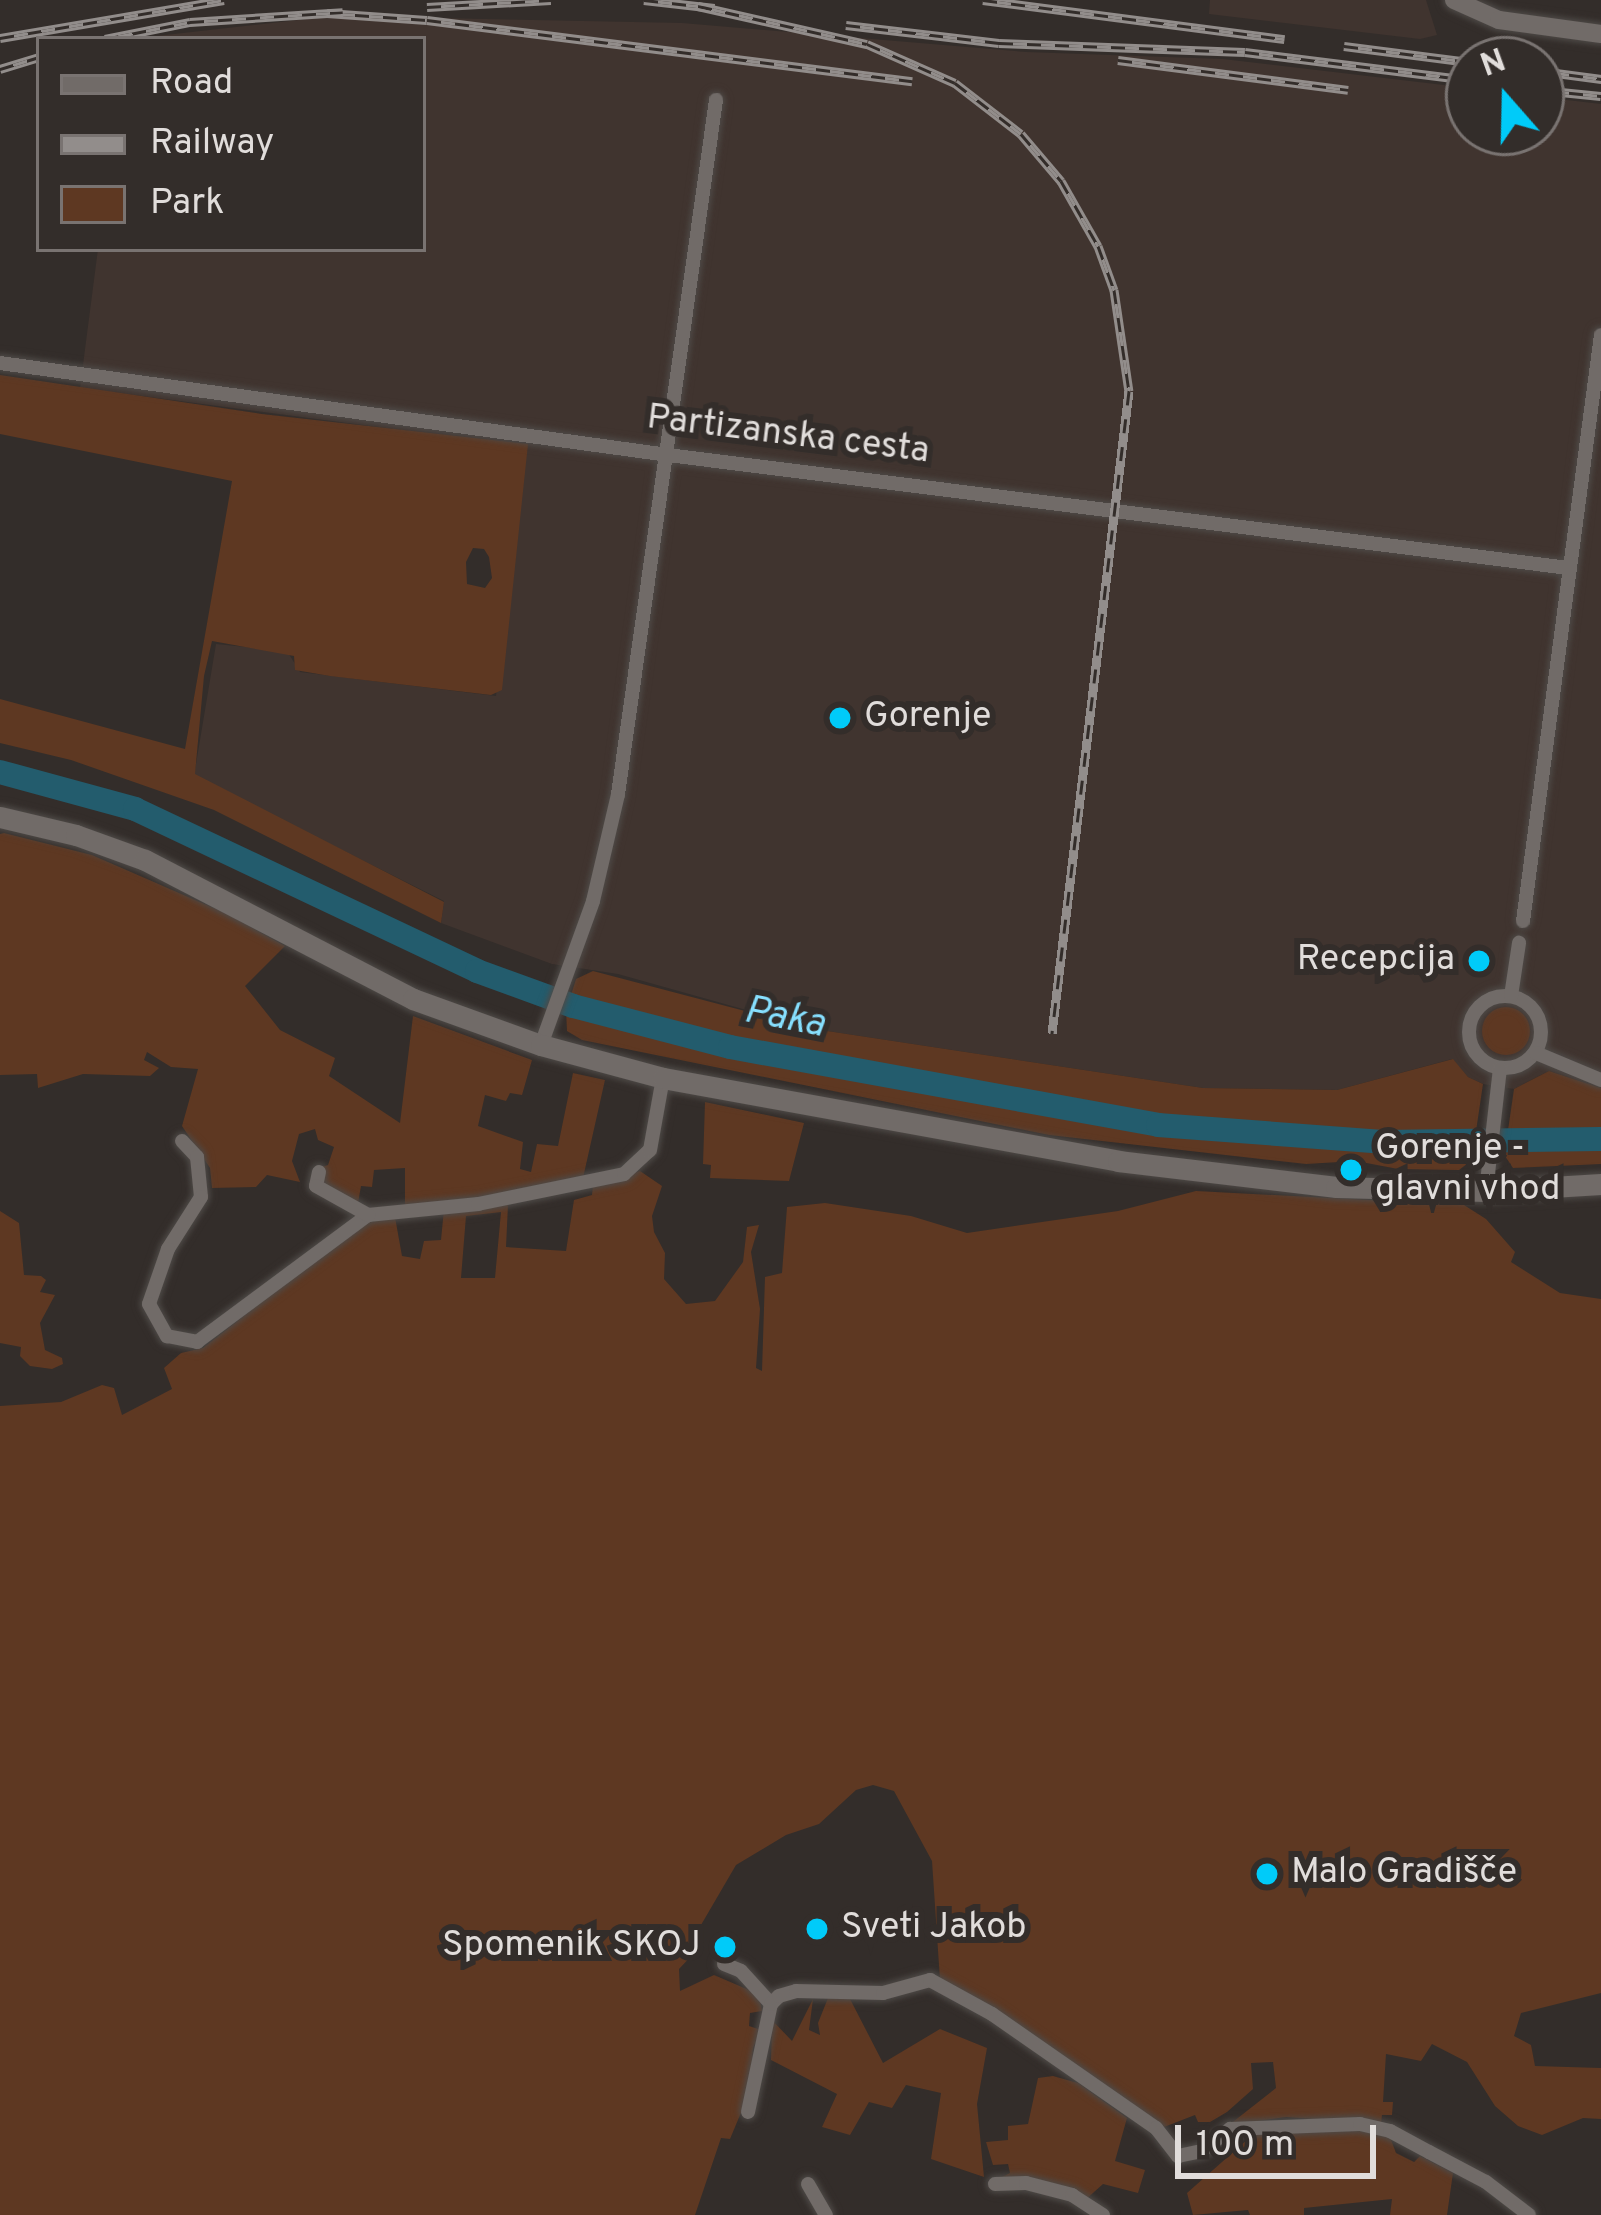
<!DOCTYPE html>
<meta charset="utf-8">
<style>
body{margin:0}
#map{position:relative;width:1601px;height:2215px;overflow:hidden;background:#332d2a;font-family:Overpass,sans-serif}
div>[style]{position:absolute}
.built>*{inset:0;background:#40342f}
.green>*{inset:0;background:#5e3822}
.round{border-radius:50%}
.river>*{height:24px;margin:-12px;padding:0 12px;transform-origin:12px;border-radius:12px;background:#235c6d}
.roads{filter:drop-shadow(0 0 3px #4e4a47) drop-shadow(0 0 3px #4e4a47)}
.minor>*{height:14px;margin:-7px;padding:0 7px;transform-origin:7px;border-radius:7px;background:#716b68}
.minor>.ring{margin:-7px;padding:0;box-sizing:content-box;background:none;border:14px solid #716b68;border-radius:50%}
.tertiary>*{height:18px;margin:-9px;padding:0 9px;transform-origin:9px;border-radius:9px;background:#716b68}
.secondary>*{height:21px;margin:-10.5px;padding:0 10.5px;transform-origin:10.5px;border-radius:10.5px;background:#716b68}
.rail>*{height:9px;margin-top:-4.5px;transform-origin:0;background:repeating-linear-gradient(90deg,#332d2a 0 14px,#928d8b 0 28px);box-sizing:border-box;border-block:3px solid #928d8b}
.dots>*{width:33px;height:33px;translate:-50% -50%;box-sizing:border-box;border:6px solid #332d2a;border-radius:50%}
span{translate:-50% -50%;white-space:nowrap;text-align:center;line-height:1.15;-webkit-text-stroke:12px #332d2a;paint-order:stroke}
.street-label{font-size:36px;color:#e1dddb}
.poi-label{font-size:36px;color:#e1dddb}
.left{translate:0 -50%;text-align:left}
.right{translate:-100% -50%;text-align:right}
.water-label{font-size:39px;color:#86dffe;font-style:italic}
.legend{position:absolute;left:36px;top:36px;width:390px;height:216px;box-sizing:border-box;background:#332d2a;border:3px solid #797371;margin:0;padding:15px 21px;list-style:none;font-size:36px;color:#e1dddb}
.legend li{display:flex;align-items:center;gap:24px;height:60px}
.legend b{width:60px;border:3px solid #797371}
.north{position:absolute;left:1445px;top:36px;width:120px;height:120px;box-sizing:border-box;background:#332d2a;border:3px solid #797371;border-radius:50%;rotate:340deg;font-size:33px;font-weight:700;line-height:48px;text-align:center;color:#e1dddb}
.north::after{content:'';display:block;margin:auto;width:42px;height:54px;background:#00cbf9;clip-path:polygon(50% 0,100% 100%,50% 72%,0 100%)}
.scale{position:absolute;left:1175px;top:2125px;width:201px;height:54px;box-sizing:border-box;border:6px solid #e1dddb;border-top:0;padding-left:15px;font-size:36px;line-height:42px;white-space:nowrap;color:#e1dddb;-webkit-text-stroke:9px #332d2a;paint-order:stroke}
</style>
<div id="map">
<div class="built">
<div style="clip-path:polygon(1210px 0,1426px 0,1437px 35px,1420px 39px,1209px 14px)"></div>
<div style="clip-path:polygon(334px 16px,682px 23px,1026px 52px,1223px 59px,1469px 88px,1469px 132px,1541px 132px,1541px 97px,1601px 104px,1601px 1088px,1549px 1071px,1514px 1089px,1483px 1084px,1468px 1077px,1452px 1059px,1337px 1090px,1203px 1088px,814px 1029px,618px 974px,552px 964px,441px 923px,444px 901px,194px 776px,216px 644px,287px 651px,300px 672px,496px 696px,524px 446px,80px 388px,98px 249px,423px 249px,423px 39px,130px 39px)"></div>
</div>
<div class="green">
<div style="clip-path:polygon(evenodd,0 375px,262px 414px,528px 444px,502px 690px,491px 695px,330px 676px,295px 670px,294px 656px,212px 641px,204px 676px,195px 774px,444px 902px,441px 923px,214px 810px,71px 760px,0 743px,0 699px,185px 749px,232px 481px,0 434px,0 375px,473px 548px,484px 549px,489px 557px,492px 578px,485px 588px,467px 584px,466px 562px,473px 548px)"></div>
<div style="clip-path:polygon(4px 833px,92px 855px,225px 913px,285px 946px,245px 986px,280px 1030px,335px 1058px,329px 1076px,400px 1123px,413px 1016px,532px 1060px,522px 1095px,510px 1093px,506px 1101px,485px 1095px,478px 1126px,523px 1142px,520px 1169px,531px 1172px,537px 1144px,558px 1146px,573px 1073px,605px 1080px,583px 1178px,505px 1197px,405px 1207px,405px 1168px,374px 1170px,372px 1187px,361px 1186px,358px 1203px,323px 1190px,322px 1167px,328px 1165px,334px 1147px,318px 1140px,315px 1129px,299px 1134px,292px 1161px,300px 1182px,267px 1175px,256px 1187px,212px 1188px,210px 1168px,182px 1126px,198px 1069px,171px 1067px,147px 1052px,144px 1060px,159px 1068px,150px 1076px,83px 1074px,38px 1088px,37px 1074px,0 1075px,0 834px)"></div>
<div style="clip-path:polygon(593px 971px,814px 1029px,1203px 1088px,1337px 1090px,1453px 1059px,1468px 1077px,1483px 1084px,1475px 1138px,1204px 1125px,881px 1071px,698px 1035px,570px 998px,576px 979px)"></div>
<div class="round" style="left:1482px;top:1007px;width:48px;height:48px"></div>
<div style="clip-path:polygon(566px 1010px,692px 1046px,1069px 1117px,1277px 1141px,1473px 1149px,1472px 1160px,1459px 1170px,1398px 1169px,1356px 1161px,1306px 1164px,1049px 1135px,582px 1040px,567px 1031px)"></div>
<div style="clip-path:polygon(1549px 1071px,1601px 1088px,1601px 1134px,1507px 1137px,1514px 1089px)"></div>
<div style="clip-path:polygon(705px 1102px,804px 1123px,789px 1181px,710px 1178px,711px 1165px,703px 1164px)"></div>
<div style="clip-path:polygon(1601px 1144px,1601px 1164px,1513px 1168px,1505px 1156px,1506px 1147px)"></div>
<div style="clip-path:polygon(evenodd,640px 1171px,662px 1186px,652px 1216px,654px 1232px,665px 1253px,664px 1279px,686px 1304px,715px 1301px,743px 1262px,747px 1227px,759px 1225px,751px 1252px,760px 1309px,756px 1368px,762px 1371px,765px 1277px,782px 1273px,787px 1207px,825px 1203px,911px 1216px,967px 1233px,1118px 1211px,1196px 1191px,1464px 1205px,1486px 1219px,1515px 1252px,1511px 1262px,1560px 1293px,1601px 1299px,1601px 1993px,1521px 2013px,1514px 2036px,1531px 2045px,1535px 2066px,1601px 2068px,1601px 2119px,1583px 2118px,1542px 2135px,1518px 2126px,1495px 2106px,1467px 2062px,1432px 2044px,1421px 2061px,1386px 2054px,1383px 2102px,1393px 2102px,1392px 2115px,1382px 2115px,1381px 2124px,1286px 2117px,1229px 2125px,1276px 2088px,1273px 2062px,1251px 2063px,1253px 2089px,1227px 2112px,1210px 2122px,1198px 2122px,1195px 2115px,1164px 2127px,940px 1980px,932px 1861px,894px 1791px,873px 1785px,856px 1790px,819px 1824px,786px 1835px,736px 1865px,701px 1925px,698px 1949px,679px 1969px,680px 1991px,714px 1975px,749px 1990px,760px 1999px,762px 2011px,750px 2013px,749px 2026px,761px 2030px,753px 2048px,750px 2091px,730px 2139px,721px 2138px,695px 2215px,0 2215px,0 1406px,61px 1402px,102px 1385px,114px 1388px,122px 1415px,172px 1389px,164px 1368px,181px 1353px,203px 1348px,364px 1222px,395px 1217px,402px 1256px,420px 1259px,424px 1241px,441px 1240px,444px 1209px,508px 1205px,506px 1247px,566px 1251px,574px 1200px,592px 1195px,593px 1185px,640px 1171px,501px 1212px,495px 1278px,461px 1278px,466px 1216px,501px 1212px)"></div>
<div style="clip-path:polygon(0 1211px,19px 1223px,24px 1275px,41px 1276px,46px 1280px,40px 1292px,55px 1295px,40px 1323px,45px 1350px,62px 1358px,63px 1364px,52px 1369px,30px 1366px,20px 1356px,21px 1347px,0 1343px)"></div>
<div style="clip-path:polygon(849px 1997px,883px 2063px,940px 2029px,987px 2048px,977px 2104px,984px 2177px,931px 2159px,941px 2093px,906px 2085px,892px 2108px,869px 2102px,850px 2135px,822px 2127px,837px 2094px,771px 2060px,772px 2020px,792px 2041px,813px 1999px,809px 2030px,820px 2035px,818px 2023px,828px 1998px)"></div>
<div style="clip-path:polygon(1053px 2076px,1078px 2083px,1127px 2118px,1115px 2161px,1145px 2170px,1138px 2193px,1103px 2184px,1084px 2201px,1000px 2178px,1010px 2173px,1008px 2164px,993px 2165px,986px 2142px,1008px 2140px,1008px 2126px,1028px 2124px,1038px 2078px)"></div>
<div style="clip-path:polygon(1257px 2131px,1361px 2131px,1390px 2137px,1396px 2153px,1414px 2162px,1420px 2156px,1453px 2173px,1447px 2215px,1390px 2215px,1392px 2199px,1304px 2208px,1304px 2215px,1250px 2215px,1248px 2210px,1193px 2215px,1187px 2193px)"></div>
</div>
<div class="river">
<div style="left:0;top:772px;width:140px;rotate:15.3deg"></div>
<div style="left:135px;top:809px;width:378px;rotate:25.3deg"></div>
<div style="left:477px;top:971px;width:102px;rotate:20deg"></div>
<div style="left:573px;top:1006px;width:162px;rotate:14.6deg"></div>
<div style="left:730px;top:1047px;width:435px;rotate:10.3deg"></div>
<div style="left:1158px;top:1125px;width:225px;rotate:4.3deg"></div>
<div style="left:1382px;top:1142px;width:219px;rotate:-0.8deg"></div>
</div>
<div class="roads">
<div class="minor">
<div style="left:0;top:363px;width:674px;rotate:7.84deg"></div>
<div style="left:668px;top:455px;width:908px;rotate:7.15deg"></div>
<div style="left:1523px;top:921px;width:591px;rotate:-82.42deg"></div>
<div class="ring" style="left:1469px;top:996px;width:58px;height:58px"></div>
<div style="left:1511px;top:996px;width:54px;rotate:-81.4deg"></div>
<div style="left:541px;top:1045px;width:153px;rotate:-70.1deg"></div>
<div style="left:593px;top:901px;width:110px;rotate:-76.8deg"></div>
<div style="left:618px;top:794px;width:701px;rotate:-81.96deg"></div>
<div style="left:1536px;top:1053px;width:70px;rotate:22.6deg"></div>
<div style="left:182px;top:1141px;width:22px;rotate:47deg"></div>
<div style="left:197px;top:1157px;width:40px;rotate:84.3deg"></div>
<div style="left:201px;top:1197px;width:62px;rotate:122.4deg"></div>
<div style="left:168px;top:1249px;width:58px;rotate:109.1deg"></div>
<div style="left:149px;top:1304px;width:37px;rotate:61deg"></div>
<div style="left:167px;top:1336px;width:31px;rotate:11deg"></div>
<div style="left:197px;top:1342px;width:213px;rotate:-36.6deg"></div>
<div style="left:368px;top:1215px;width:111px;rotate:-5.7deg"></div>
<div style="left:478px;top:1204px;width:149px;rotate:-11.6deg"></div>
<div style="left:624px;top:1174px;width:35px;rotate:-43deg"></div>
<div style="left:650px;top:1150px;width:73px;rotate:-79.8deg"></div>
<div style="left:319px;top:1172px;width:14px;rotate:102deg"></div>
<div style="left:316px;top:1186px;width:60px;rotate:29.1deg"></div>
<div style="left:1486px;top:1191px;width:123px;rotate:-83.5deg"></div>
<div style="left:724px;top:1964px;width:18px;rotate:22deg"></div>
<div style="left:741px;top:1971px;width:45px;rotate:47.7deg"></div>
<div style="left:748px;top:2112px;width:110px;rotate:-78deg"></div>
<div style="left:771px;top:2004px;width:11px;rotate:-45deg"></div>
<div style="left:779px;top:1996px;width:18px;rotate:-16deg"></div>
<div style="left:796px;top:1991px;width:87px;rotate:1.3deg"></div>
<div style="left:883px;top:1993px;width:49px;rotate:-15.5deg"></div>
<div style="left:930px;top:1980px;width:71px;rotate:28.7deg"></div>
<div style="left:992px;top:2014px;width:200px;rotate:34.8deg"></div>
<div style="left:1156px;top:2128px;width:36px;rotate:52deg"></div>
<div style="left:1178px;top:2156px;width:25px;rotate:-12deg"></div>
<div style="left:1202px;top:2151px;width:36px;rotate:-38deg"></div>
<div style="left:1230px;top:2129px;width:130px;rotate:-2.2deg"></div>
<div style="left:1360px;top:2124px;width:31px;rotate:13deg"></div>
<div style="left:1390px;top:2131px;width:44px;rotate:28.3deg"></div>
<div style="left:1429px;top:2152px;width:64px;rotate:27.8deg"></div>
<div style="left:1486px;top:2182px;width:54px;rotate:37.5deg"></div>
<div style="left:808px;top:2184px;width:36px;rotate:60deg"></div>
<div style="left:995px;top:2184px;width:31px;rotate:-2deg"></div>
<div style="left:1026px;top:2183px;width:48px;rotate:14.6deg"></div>
<div style="left:1072px;top:2195px;width:37px;rotate:33deg"></div>
</div>
<div class="tertiary">
<div style="left:1454px;top:0;width:49px;rotate:24deg"></div>
<div style="left:1499px;top:20px;width:103px;rotate:7.8deg"></div>
</div>
<div class="secondary">
<div style="left:0;top:817px;width:78px;rotate:13.3deg"></div>
<div style="left:76px;top:835px;width:73px;rotate:19.9deg"></div>
<div style="left:145px;top:860px;width:302px;rotate:27.4deg"></div>
<div style="left:413px;top:999px;width:136px;rotate:19.8deg"></div>
<div style="left:541px;top:1045px;width:126px;rotate:15.1deg"></div>
<div style="left:663px;top:1078px;width:463px;rotate:10.3deg"></div>
<div style="left:1118px;top:1161px;width:220px;rotate:6.8deg"></div>
<div style="left:1336px;top:1187px;width:150px;rotate:1.5deg"></div>
<div style="left:1486px;top:1191px;width:115px;rotate:-3.5deg"></div>
</div>
</div>
<div class="rail">
<div style="left:644px;top:0;width:71px;rotate:6.4deg"></div>
<div style="left:983px;top:0;width:304px;rotate:7.4deg"></div>
<div style="left:698px;top:6px;width:173px;rotate:12.7deg"></div>
<div style="left:867px;top:44px;width:96px;rotate:23.9deg"></div>
<div style="left:955px;top:83px;width:83px;rotate:37.7deg"></div>
<div style="left:1021px;top:134px;width:62px;rotate:49.6deg"></div>
<div style="left:1061px;top:181px;width:75px;rotate:60.4deg"></div>
<div style="left:1098px;top:246px;width:47px;rotate:70deg"></div>
<div style="left:1114px;top:290px;width:102px;rotate:81.6deg"></div>
<div style="left:1129px;top:391px;width:647px;rotate:96.84deg"></div>
<div style="left:427px;top:7px;width:124px;rotate:-3.2deg"></div>
<div style="left:327px;top:13px;width:100px;rotate:4deg"></div>
<div style="left:427px;top:20px;width:489px;rotate:7.2deg"></div>
<div style="left:846px;top:25px;width:154px;rotate:6.7deg"></div>
<div style="left:999px;top:43px;width:246px;rotate:2.1deg"></div>
<div style="left:1245px;top:52px;width:226px;rotate:7.1deg"></div>
<div style="left:0;top:38px;width:227px;rotate:-9.6deg"></div>
<div style="left:105px;top:39px;width:87px;rotate:-11.3deg"></div>
<div style="left:190px;top:22px;width:153px;rotate:-3.7deg"></div>
<div style="left:1344px;top:46px;width:126px;rotate:7.3deg"></div>
<div style="left:1118px;top:60px;width:232px;rotate:7.4deg"></div>
<div style="left:0;top:69px;width:41px;rotate:-17.1deg"></div>
<div style="left:1541px;top:71px;width:61px;rotate:7.6deg"></div>
<div style="left:1541px;top:90px;width:60px;rotate:5.7deg"></div>
</div>
<div class="dots">
<div style="left:840px;top:718px;background:#00cbf9"></div>
<div style="left:1479px;top:961px;background:#00cbf9"></div>
<div style="left:1351px;top:1170px;background:#00cbf9"></div>
<div style="left:1267px;top:1874px;background:#00cbf9"></div>
<div style="left:817px;top:1929px;background:#00cbf9"></div>
<div style="left:725px;top:1947px;background:#00cbf9"></div>
</div>
<div class="street-label">
<span style="left:788px;top:436px;rotate:7deg">Partizanska cesta</span>
</div>
<div class="poi-label">
<span class="left" style="left:864px;top:718px">Gorenje</span>
<span class="right" style="left:1455px;top:961px">Recepcija</span>
<span class="left" style="left:1375px;top:1170px">Gorenje -<br>glavni vhod</span>
<span class="left" style="left:1291px;top:1874px">Malo Gradišče</span>
<span class="left" style="left:841px;top:1929px">Sveti Jakob</span>
<span class="right" style="left:701px;top:1947px">Spomenik SKOJ</span>
</div>
<div class="water-label">
<span style="left:784px;top:1020px;rotate:11deg">Paka</span>
</div>
<ul class="legend">
<li><b style="height:15px;background:#716b68"></b>Road</li>
<li><b style="height:15px;background:#928d8b"></b>Railway</li>
<li><b style="height:33px;background:#5e3822"></b>Park</li>
</ul>
<div class="north">N</div>
<div class="scale">100 m</div>
</div>
